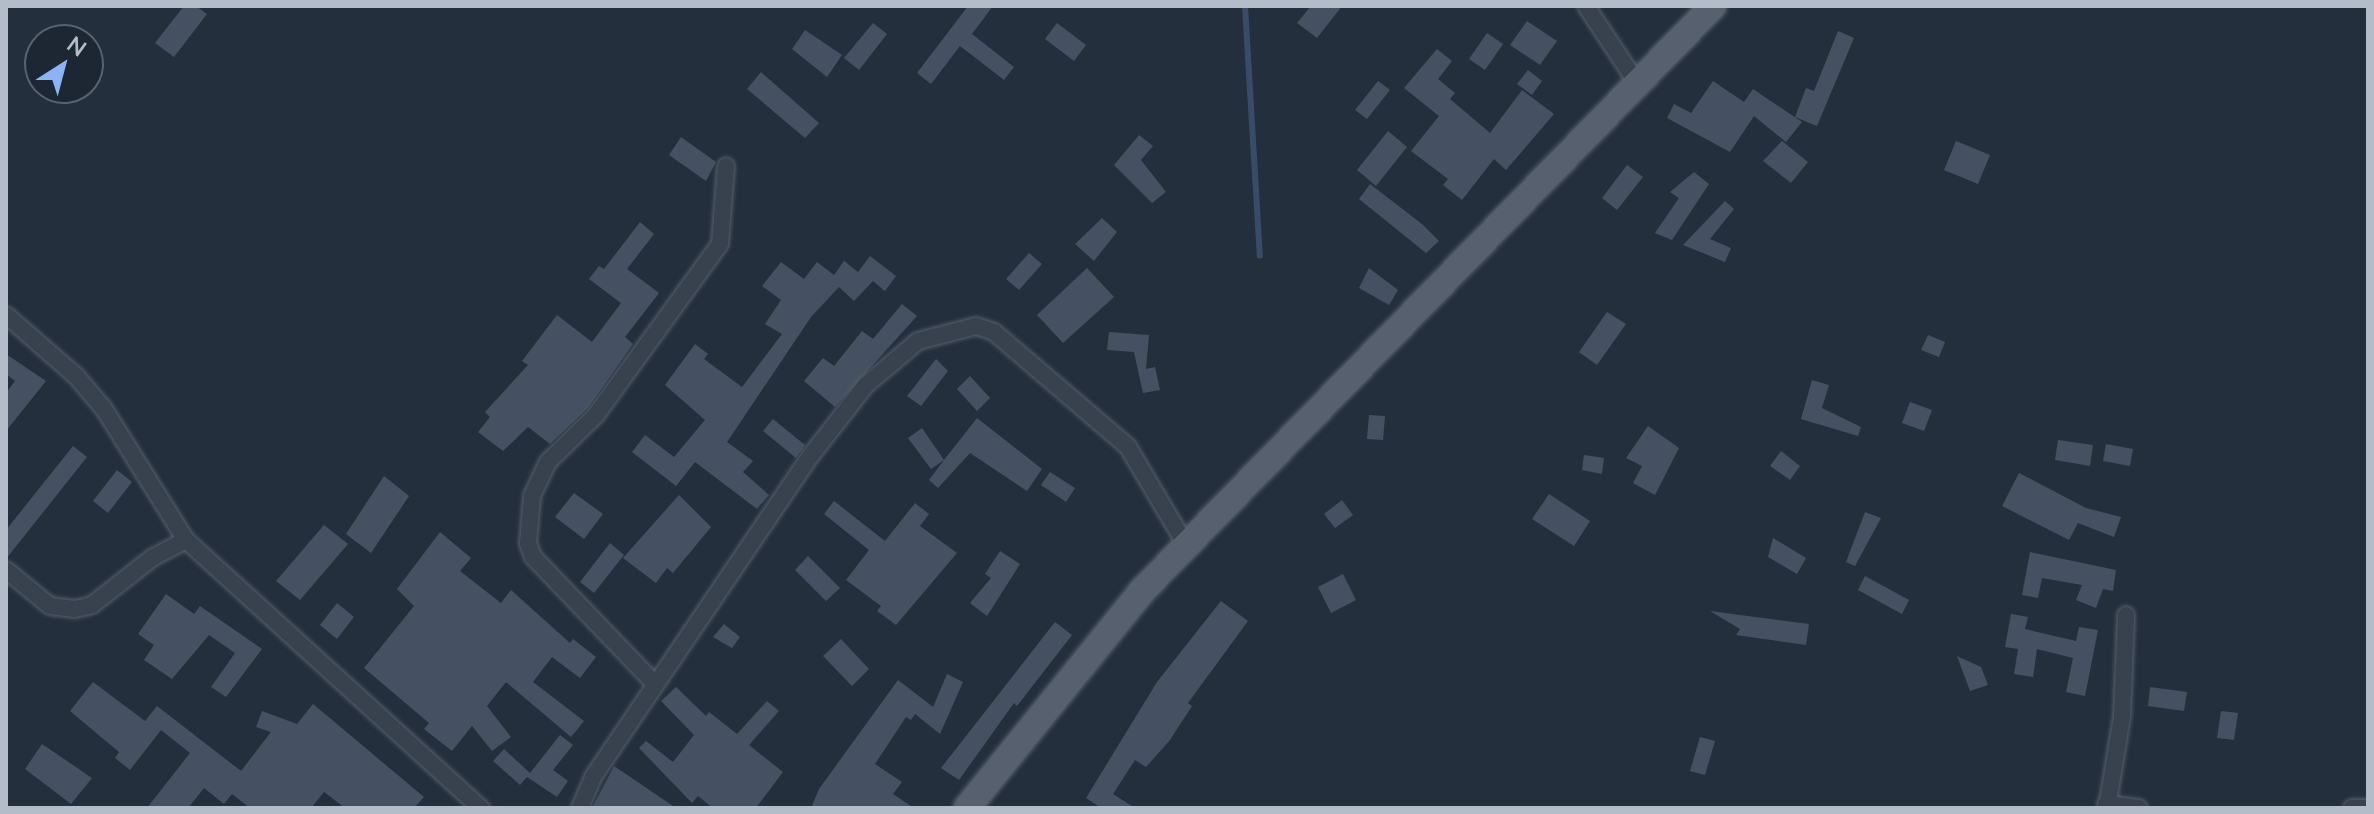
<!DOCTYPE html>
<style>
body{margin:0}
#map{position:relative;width:2374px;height:814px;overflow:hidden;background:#242f3e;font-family:Lato,sans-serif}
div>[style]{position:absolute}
.stream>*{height:6px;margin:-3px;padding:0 3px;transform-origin:3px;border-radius:3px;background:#394c67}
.building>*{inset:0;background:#455162}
.roads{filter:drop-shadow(0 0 2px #565f6c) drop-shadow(0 0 2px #565f6c)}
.minor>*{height:16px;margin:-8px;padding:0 8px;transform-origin:8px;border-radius:8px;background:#38414e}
.primary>*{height:26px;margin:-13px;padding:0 13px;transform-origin:13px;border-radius:13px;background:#56606e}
span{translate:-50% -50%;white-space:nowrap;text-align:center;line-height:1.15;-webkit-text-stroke:6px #1d2633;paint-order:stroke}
.frame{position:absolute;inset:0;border:8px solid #b4bcc9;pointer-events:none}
.north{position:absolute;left:24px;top:24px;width:80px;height:80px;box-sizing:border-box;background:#1d2633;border:2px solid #59626f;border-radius:50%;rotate:36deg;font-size:22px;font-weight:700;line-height:32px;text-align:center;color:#b4bcc9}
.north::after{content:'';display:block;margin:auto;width:28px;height:36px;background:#8ab4f8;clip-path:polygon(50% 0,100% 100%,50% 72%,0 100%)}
</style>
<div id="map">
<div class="stream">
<div style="left:1245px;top:6px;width:250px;rotate:86.6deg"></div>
</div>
<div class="building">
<div style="clip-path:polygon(184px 6px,196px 6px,207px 14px,174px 57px,155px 43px)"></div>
<div style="clip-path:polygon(968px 6px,993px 6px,972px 34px,1014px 67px,1004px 80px,960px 46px,931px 84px,917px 73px)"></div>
<div style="clip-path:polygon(1311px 6px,1342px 6px,1317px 38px,1297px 23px)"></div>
<div style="clip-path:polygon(1527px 21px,1557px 41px,1540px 65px,1510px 45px)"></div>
<div style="clip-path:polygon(873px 23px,887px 34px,859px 70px,844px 58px)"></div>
<div style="clip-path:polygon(1057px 23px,1086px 45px,1074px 61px,1045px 39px)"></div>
<div style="clip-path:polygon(805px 30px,842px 55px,827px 77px,792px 49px)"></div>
<div style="clip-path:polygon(1838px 31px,1854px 38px,1817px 126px,1795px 117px,1806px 88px,1814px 91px)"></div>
<div style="clip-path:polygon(1487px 33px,1503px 44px,1485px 70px,1469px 59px)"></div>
<div style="clip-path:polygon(1437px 49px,1452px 61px,1438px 79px,1455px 93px,1450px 99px,1490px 133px,1522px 90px,1554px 114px,1506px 170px,1494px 159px,1462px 200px,1443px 185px,1448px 179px,1411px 151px,1439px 116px,1404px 88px)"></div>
<div style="clip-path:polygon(1528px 70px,1542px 81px,1532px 95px,1517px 84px)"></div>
<div style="clip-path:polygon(761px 72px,819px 123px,805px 138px,747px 89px)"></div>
<div style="clip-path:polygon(1378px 81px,1390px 90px,1367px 119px,1355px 110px)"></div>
<div style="clip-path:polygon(1713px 81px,1744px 102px,1753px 89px,1802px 122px,1786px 142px,1754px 116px,1730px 152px,1667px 118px,1674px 104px,1691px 113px)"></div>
<div style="clip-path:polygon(1388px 131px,1407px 147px,1376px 186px,1357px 170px)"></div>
<div style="clip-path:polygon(1139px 135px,1153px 146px,1141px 160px,1166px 192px,1152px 203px,1114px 165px)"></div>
<div style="clip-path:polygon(681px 137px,716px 162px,706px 181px,669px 155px)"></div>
<div style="clip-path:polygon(1782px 141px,1808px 162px,1791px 183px,1763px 161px)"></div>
<div style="clip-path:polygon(1956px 141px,1990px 155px,1978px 184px,1944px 170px)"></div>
<div style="clip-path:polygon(1627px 165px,1643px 177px,1617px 210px,1602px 198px)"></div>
<div style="clip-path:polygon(1694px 172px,1709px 184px,1672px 240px,1655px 233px,1679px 198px,1670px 192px)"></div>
<div style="clip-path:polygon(1370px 184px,1422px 224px,1439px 241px,1426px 253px,1359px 199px)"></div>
<div style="clip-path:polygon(1725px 201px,1734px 209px,1710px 239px,1731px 248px,1725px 262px,1683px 245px)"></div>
<div style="clip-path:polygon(1102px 218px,1117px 232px,1094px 261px,1075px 244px)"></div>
<div style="clip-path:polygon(640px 222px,654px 234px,627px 269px,659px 293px,625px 337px,633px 344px,588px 408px,550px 444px,528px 427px,503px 451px,478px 432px,490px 417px,485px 412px,528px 365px,522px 361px,557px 315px,592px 342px,621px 303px,589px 279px,599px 266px,604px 269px)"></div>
<div style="clip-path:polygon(1029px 253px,1042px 264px,1019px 290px,1006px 279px)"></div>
<div style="clip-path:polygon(870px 256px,896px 276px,885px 291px,873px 281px,854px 301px,839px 287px,811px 317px,727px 442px,753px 461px,743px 472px,769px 495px,757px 509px,695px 462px,676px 486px,632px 452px,645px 435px,674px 457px,705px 420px,665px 385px,695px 344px,708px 354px,704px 359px,742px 387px,782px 334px,765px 324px,781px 300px,762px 286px,781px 262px,804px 279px,817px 262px,834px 275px,844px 261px,858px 272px)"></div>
<div style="clip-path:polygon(1087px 268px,1114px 297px,1063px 343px,1037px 315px)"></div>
<div style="clip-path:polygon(1369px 268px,1398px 290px,1389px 305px,1359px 288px)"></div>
<div style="clip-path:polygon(902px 304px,917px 316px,835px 407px,804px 381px,823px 358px,834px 366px,862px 331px,873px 339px)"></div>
<div style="clip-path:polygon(1607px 312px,1626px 324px,1597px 365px,1579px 352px)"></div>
<div style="clip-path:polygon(1109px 332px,1149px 335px,1146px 369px,1155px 367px,1160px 390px,1143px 393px,1134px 352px,1107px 350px)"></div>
<div style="clip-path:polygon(1928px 335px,1945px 342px,1939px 357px,1921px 350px)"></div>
<div style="clip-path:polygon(6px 354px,46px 381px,6px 431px,6px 393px,15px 381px,6px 374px)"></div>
<div style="clip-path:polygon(936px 359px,948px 371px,921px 406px,907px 396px)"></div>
<div style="clip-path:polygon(970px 376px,990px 398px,977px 411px,957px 389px)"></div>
<div style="clip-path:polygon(1812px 380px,1829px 385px,1822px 408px,1861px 427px,1858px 436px,1801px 419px)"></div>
<div style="clip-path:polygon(1910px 402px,1932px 410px,1924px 431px,1902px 423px)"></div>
<div style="clip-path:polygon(1369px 415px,1385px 416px,1383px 440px,1367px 439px)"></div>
<div style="clip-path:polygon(977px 418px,1042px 469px,1027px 491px,970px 453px,938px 488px,929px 480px,944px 460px,931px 469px,908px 438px,922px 428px,944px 460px)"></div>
<div style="clip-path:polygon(773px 419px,805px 445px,796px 458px,763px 431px)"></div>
<div style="clip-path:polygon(1648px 426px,1679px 448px,1655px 495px,1633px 483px,1642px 466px,1626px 458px)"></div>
<div style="clip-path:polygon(2058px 440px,2093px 445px,2090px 466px,2055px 460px)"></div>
<div style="clip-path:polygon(2106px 444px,2133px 449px,2130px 466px,2103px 461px)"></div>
<div style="clip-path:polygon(73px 446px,87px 457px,6px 559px,6px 530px)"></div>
<div style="clip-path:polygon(1781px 451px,1800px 466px,1790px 480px,1770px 466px)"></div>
<div style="clip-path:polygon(1584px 455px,1604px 458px,1602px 474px,1582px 470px)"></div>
<div style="clip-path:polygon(117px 470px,132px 482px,108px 513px,93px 501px)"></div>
<div style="clip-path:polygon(1050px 472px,1075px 488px,1066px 502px,1041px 485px)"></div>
<div style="clip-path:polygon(2019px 473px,2086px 508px,2121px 517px,2114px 537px,2078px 523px,2069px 540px,2002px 506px)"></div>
<div style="clip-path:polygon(384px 476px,409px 496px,371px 553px,346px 534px)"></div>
<div style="clip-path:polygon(574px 493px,603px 514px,584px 539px,555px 517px)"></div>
<div style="clip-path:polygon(1549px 494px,1590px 521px,1574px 546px,1532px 519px)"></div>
<div style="clip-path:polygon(679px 495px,711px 527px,673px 573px,667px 568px,656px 583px,623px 558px)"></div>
<div style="clip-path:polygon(1342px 500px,1353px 515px,1335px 528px,1324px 514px)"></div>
<div style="clip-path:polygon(834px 501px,885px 541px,915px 503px,929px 514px,920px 526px,957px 553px,896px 625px,877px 611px,881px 606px,846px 580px,869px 550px,824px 514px)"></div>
<div style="clip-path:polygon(1865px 512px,1881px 518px,1855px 566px,1846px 562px)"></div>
<div style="clip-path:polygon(324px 525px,348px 544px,300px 600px,276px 581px)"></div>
<div style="clip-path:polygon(440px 532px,471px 558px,460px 571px,501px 603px,511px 590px,570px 643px,573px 639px,596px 657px,580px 678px,552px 657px,533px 682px,584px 721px,571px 737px,506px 682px,487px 706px,511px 737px,492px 751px,472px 726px,452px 751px,424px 729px,429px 723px,364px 668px,414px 606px,397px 589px)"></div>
<div style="clip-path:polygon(1773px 538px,1806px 558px,1797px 574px,1768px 557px)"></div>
<div style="clip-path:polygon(610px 543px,624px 555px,594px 593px,580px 582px)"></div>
<div style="clip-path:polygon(1000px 551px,1020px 564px,987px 616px,970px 603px,991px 578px,985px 574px)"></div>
<div style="clip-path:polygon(2030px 552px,2116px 570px,2113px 591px,2103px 589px,2096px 608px,2076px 600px,2082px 585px,2042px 578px,2038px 598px,2022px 595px)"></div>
<div style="clip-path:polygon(808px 556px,840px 588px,826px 601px,795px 570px)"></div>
<div style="clip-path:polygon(1343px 574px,1356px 600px,1331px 613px,1318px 587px)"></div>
<div style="clip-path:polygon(1865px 576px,1909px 600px,1902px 614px,1858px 590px)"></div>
<div style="clip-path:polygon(166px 594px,194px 614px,200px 606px,262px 649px,226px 697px,211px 687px,235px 653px,209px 635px,172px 679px,144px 660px,154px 645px,138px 634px)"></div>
<div style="clip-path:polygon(1221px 601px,1248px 621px,1188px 703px,1192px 706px,1170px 740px,1146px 767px,1135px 760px,1113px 794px,1135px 808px,1101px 808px,1086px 798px,1157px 682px)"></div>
<div style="clip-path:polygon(337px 603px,354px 617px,337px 639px,320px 625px)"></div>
<div style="clip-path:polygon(1710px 611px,1809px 624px,1806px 645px,1736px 635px,1740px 629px)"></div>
<div style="clip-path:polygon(2011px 614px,2028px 617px,2025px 629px,2076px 641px,2079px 627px,2098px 630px,2085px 696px,2066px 692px,2073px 658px,2037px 649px,2033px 677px,2014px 674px,2018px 649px,2005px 647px)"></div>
<div style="clip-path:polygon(1055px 622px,1072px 635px,1017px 706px,1014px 703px,959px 780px,941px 768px)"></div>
<div style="clip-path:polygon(724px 624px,740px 637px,732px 648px,713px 637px)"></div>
<div style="clip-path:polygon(841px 639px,869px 669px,852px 686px,823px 656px)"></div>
<div style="clip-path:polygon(1957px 656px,1981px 667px,1988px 685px,1970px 691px)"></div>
<div style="clip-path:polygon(947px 674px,963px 682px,940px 734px,915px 714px,911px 720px,906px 717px,875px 764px,902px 782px,893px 794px,914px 808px,811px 808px,819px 789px,898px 680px,933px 707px)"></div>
<div style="clip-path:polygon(93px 682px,145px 721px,157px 706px,241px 771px,271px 732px,256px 727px,262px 711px,297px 724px,313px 704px,424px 797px,414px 808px,345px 808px,324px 792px,311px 808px,250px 808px,232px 794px,224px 804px,204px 788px,188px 808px,147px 808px,190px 753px,161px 730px,130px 770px,115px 758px,119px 752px,70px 711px)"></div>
<div style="clip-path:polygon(676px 687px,706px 716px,709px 712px,737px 734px,767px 701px,779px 711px,749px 745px,783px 772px,756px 808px,713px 808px,698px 796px,692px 803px,639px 748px,646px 741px,673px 762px,694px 735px,661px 701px)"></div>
<div style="clip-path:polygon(2150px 687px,2187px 692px,2184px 711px,2148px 706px)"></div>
<div style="clip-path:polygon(2221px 711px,2238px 713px,2234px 740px,2217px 738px)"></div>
<div style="clip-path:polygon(560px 735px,573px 745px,553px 770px,568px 781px,557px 797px,527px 777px,520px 785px,493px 761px,504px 749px,530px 773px)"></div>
<div style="clip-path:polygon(1700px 737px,1715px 741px,1705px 775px,1690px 771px)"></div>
<div style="clip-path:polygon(42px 744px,92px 778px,71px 804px,25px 769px)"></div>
<div style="clip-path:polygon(614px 766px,676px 808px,592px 808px)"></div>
</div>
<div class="roads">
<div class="minor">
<div style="left:1586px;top:6px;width:92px;rotate:56.5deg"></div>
<div style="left:6px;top:315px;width:93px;rotate:41.1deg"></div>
<div style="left:76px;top:376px;width:43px;rotate:49.7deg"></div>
<div style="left:104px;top:409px;width:155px;rotate:58deg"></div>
<div style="left:186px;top:540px;width:399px;rotate:42.3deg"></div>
<div style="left:6px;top:570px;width:57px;rotate:39.3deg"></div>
<div style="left:50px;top:606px;width:25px;rotate:7deg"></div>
<div style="left:75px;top:609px;width:17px;rotate:-13deg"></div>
<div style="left:92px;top:605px;width:76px;rotate:-38.1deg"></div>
<div style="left:152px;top:558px;width:38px;rotate:-28deg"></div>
<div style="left:655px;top:684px;width:176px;rotate:-133.8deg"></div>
<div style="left:533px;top:557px;width:15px;rotate:-110deg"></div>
<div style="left:528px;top:543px;width:47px;rotate:-85.1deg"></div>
<div style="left:532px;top:496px;width:38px;rotate:-65deg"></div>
<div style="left:548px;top:462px;width:67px;rotate:-44.4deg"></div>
<div style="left:596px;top:415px;width:211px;rotate:-54.1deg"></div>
<div style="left:720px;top:244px;width:78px;rotate:-85.6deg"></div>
<div style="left:2106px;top:804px;width:33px;rotate:7deg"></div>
<div style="left:580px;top:808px;width:34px;rotate:-67deg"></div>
<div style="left:593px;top:777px;width:390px;rotate:-55.9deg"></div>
<div style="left:812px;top:454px;width:88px;rotate:-52deg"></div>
<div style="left:866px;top:385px;width:68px;rotate:-40.2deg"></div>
<div style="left:918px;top:341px;width:60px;rotate:-14.5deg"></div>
<div style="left:976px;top:326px;width:19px;rotate:18deg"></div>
<div style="left:994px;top:332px;width:177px;rotate:40.6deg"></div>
<div style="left:1128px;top:447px;width:114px;rotate:59.4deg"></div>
<div style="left:2107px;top:808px;width:93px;rotate:-80.7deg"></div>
<div style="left:2122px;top:716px;width:101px;rotate:-87.7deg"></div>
<div style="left:2352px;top:808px;width:16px"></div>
</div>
<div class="primary">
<div style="left:967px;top:808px;width:279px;rotate:-51.1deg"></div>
<div style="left:1142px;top:591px;width:817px;rotate:-45.69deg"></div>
</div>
</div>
<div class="frame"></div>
<div class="north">N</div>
</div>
